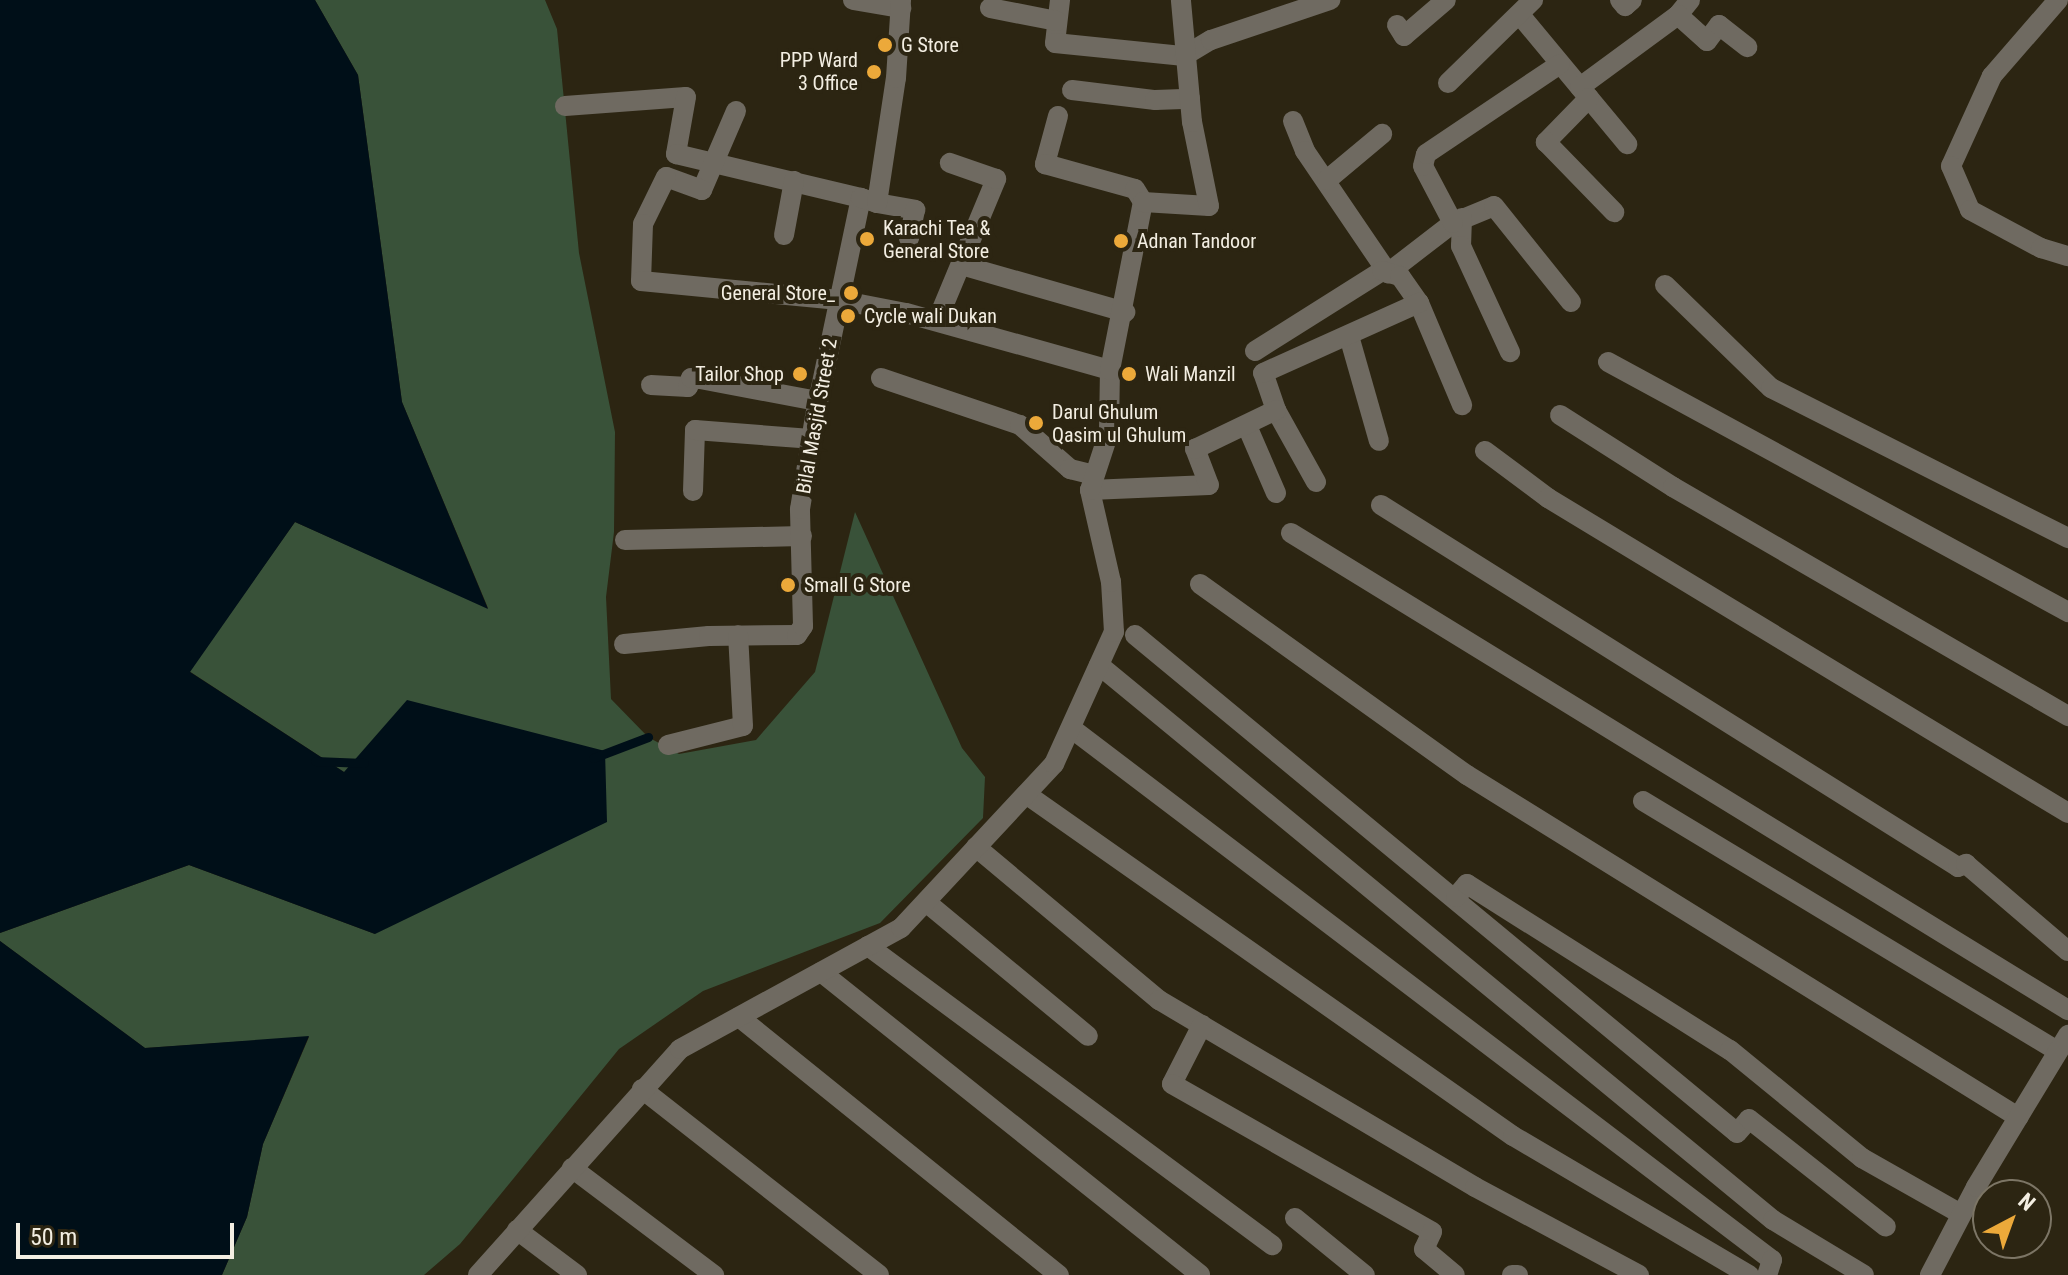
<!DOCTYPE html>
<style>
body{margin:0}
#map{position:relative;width:2068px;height:1275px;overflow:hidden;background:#2c2512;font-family:"Roboto Condensed",sans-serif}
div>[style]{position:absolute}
.green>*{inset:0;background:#395239}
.water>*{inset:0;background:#000f18}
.stream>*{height:9px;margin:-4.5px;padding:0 4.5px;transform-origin:4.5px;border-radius:4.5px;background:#000f18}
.street>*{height:20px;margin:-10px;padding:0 10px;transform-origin:10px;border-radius:10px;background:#6f6a61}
.dots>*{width:22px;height:22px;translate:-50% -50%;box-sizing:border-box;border:4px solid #2c2512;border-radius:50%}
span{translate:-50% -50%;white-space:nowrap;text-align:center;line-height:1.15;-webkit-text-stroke:8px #2c2512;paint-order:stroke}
.poi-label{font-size:20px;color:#f3eee2}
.left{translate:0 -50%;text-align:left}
.right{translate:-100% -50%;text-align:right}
.street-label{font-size:20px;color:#f3eee2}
.north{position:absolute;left:1972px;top:1179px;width:80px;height:80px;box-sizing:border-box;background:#2c2512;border:2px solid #7c7565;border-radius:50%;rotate:41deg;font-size:22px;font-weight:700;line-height:32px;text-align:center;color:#f3eee2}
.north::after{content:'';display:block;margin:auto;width:28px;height:36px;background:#eca93a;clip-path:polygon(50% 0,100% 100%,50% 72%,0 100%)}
.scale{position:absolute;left:16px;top:1223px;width:218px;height:36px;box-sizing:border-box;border:4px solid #f3eee2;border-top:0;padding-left:10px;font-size:24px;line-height:28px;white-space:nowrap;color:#f3eee2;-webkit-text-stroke:6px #2c2512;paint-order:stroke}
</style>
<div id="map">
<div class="green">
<div style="clip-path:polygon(315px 0,545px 0,557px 29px,579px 253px,615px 432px,614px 532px,606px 597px,611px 699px,648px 737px,679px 754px,756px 740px,815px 672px,855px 512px,962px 748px,985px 777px,983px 818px,880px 923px,703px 991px,619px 1049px,460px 1244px,424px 1275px,222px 1275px,247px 1217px,263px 1144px,309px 1037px,145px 1048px,0 941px,0 933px,189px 865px,375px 934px,344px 772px,189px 671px,295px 522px,488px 608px,402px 402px,358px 75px)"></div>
</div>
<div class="water">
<div style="clip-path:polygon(0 0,315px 0,358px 75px,402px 402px,488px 609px,295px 522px,190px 672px,344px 772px,407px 700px,605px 751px,607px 822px,375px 934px,189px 865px,0 933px)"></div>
<div style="clip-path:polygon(0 941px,145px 1048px,309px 1036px,263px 1144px,247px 1217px,222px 1275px,0 1275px)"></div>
</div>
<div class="stream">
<div style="left:593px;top:758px;width:59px;rotate:-20.9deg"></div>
<div style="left:315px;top:761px;width:49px;rotate:2.3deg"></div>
</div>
<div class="street">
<div style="left:853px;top:0;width:49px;rotate:9.5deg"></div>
<div style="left:1060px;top:0;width:43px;rotate:96.6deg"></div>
<div style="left:1055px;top:43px;width:130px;rotate:5.8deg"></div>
<div style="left:1184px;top:56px;width:31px;rotate:-31deg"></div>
<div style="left:1211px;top:40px;width:126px;rotate:-18.6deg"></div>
<div style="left:1620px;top:0;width:8px;rotate:50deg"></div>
<div style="left:1625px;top:6px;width:9px;rotate:-41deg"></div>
<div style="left:2058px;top:0;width:101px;rotate:131deg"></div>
<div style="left:1992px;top:76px;width:99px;rotate:114.5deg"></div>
<div style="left:1951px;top:166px;width:48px;rotate:66.6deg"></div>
<div style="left:1970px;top:210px;width:81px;rotate:28.2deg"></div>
<div style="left:2041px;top:248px;width:28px;rotate:17deg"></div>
<div style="left:990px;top:8px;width:68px;rotate:11deg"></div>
<div style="left:1520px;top:15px;width:168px;rotate:50.3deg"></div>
<div style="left:1678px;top:15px;width:19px;rotate:-51deg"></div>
<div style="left:1397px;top:25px;width:13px;rotate:58deg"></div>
<div style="left:1404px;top:36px;width:55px;rotate:-40.6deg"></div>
<div style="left:1448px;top:83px;width:119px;rotate:-44.3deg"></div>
<div style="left:1580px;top:87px;width:122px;rotate:-36.3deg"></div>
<div style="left:1678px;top:15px;width:39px;rotate:42deg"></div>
<div style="left:1707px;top:41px;width:20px;rotate:-53deg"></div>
<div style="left:1719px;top:25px;width:36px;rotate:38deg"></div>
<div style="left:1072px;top:90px;width:84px;rotate:6.9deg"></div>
<div style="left:1155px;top:100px;width:35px;rotate:-2deg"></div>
<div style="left:1589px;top:98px;width:62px;rotate:134.3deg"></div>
<div style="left:1546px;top:142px;width:98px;rotate:45.8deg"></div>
<div style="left:565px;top:106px;width:121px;rotate:-4.3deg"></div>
<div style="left:686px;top:97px;width:58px;rotate:100deg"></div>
<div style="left:676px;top:154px;width:190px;rotate:13.4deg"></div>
<div style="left:736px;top:111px;width:86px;rotate:113.3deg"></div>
<div style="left:702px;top:190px;width:38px;rotate:-160deg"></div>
<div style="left:666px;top:177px;width:52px;rotate:116.1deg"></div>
<div style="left:643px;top:224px;width:57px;rotate:92deg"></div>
<div style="left:641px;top:281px;width:199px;rotate:5.5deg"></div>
<div style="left:839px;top:300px;width:68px;rotate:11deg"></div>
<div style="left:906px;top:313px;width:212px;rotate:15.6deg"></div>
<div style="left:1058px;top:116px;width:50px;rotate:105.2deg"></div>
<div style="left:1045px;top:164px;width:93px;rotate:15.5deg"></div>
<div style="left:1135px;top:189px;width:15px;rotate:58deg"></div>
<div style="left:1293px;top:121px;width:32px;rotate:68deg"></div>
<div style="left:1305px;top:151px;width:148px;rotate:55.8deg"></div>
<div style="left:1388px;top:273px;width:82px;rotate:-37.6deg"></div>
<div style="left:1453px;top:223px;width:44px;rotate:-22.5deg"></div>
<div style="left:1494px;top:206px;width:123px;rotate:51.3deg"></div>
<div style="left:1327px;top:180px;width:72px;rotate:-39.9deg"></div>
<div style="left:877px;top:203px;width:39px;rotate:10deg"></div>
<div style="left:915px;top:210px;width:29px;rotate:102deg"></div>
<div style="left:1462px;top:218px;width:28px;rotate:92deg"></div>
<div style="left:1461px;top:246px;width:117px;rotate:65.2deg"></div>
<div style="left:1453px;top:223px;width:64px;rotate:-117.8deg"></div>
<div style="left:1423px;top:166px;width:12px;rotate:-76deg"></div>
<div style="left:1426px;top:154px;width:161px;rotate:-33.9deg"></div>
<div style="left:784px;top:235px;width:55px;rotate:-79.5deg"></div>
<div style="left:961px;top:265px;width:171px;rotate:16deg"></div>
<div style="left:1665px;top:285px;width:148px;rotate:44.2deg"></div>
<div style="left:1771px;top:388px;width:333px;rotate:26.8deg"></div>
<div style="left:937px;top:321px;width:154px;rotate:-67.4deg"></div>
<div style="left:996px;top:179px;width:49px;rotate:-160.8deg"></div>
<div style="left:1349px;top:336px;width:109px;rotate:74.1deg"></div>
<div style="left:1255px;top:351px;width:150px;rotate:-32.2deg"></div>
<div style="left:1382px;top:271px;width:19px;rotate:16deg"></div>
<div style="left:1400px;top:276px;width:33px;rotate:55deg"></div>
<div style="left:1419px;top:303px;width:111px;rotate:67.1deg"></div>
<div style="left:1608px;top:362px;width:524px;rotate:28.52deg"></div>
<div style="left:881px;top:378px;width:147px;rotate:18.7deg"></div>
<div style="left:1020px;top:425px;width:67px;rotate:41.3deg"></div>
<div style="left:1070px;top:469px;width:25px;rotate:14deg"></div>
<div style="left:651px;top:385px;width:37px;rotate:3deg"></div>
<div style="left:688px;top:387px;width:9px;rotate:-72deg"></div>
<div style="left:691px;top:378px;width:9px;rotate:6deg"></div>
<div style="left:700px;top:379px;width:120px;rotate:10.6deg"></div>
<div style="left:1560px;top:415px;width:134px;rotate:32.5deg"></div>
<div style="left:1673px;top:487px;width:457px;rotate:30.1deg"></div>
<div style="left:1247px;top:426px;width:73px;rotate:66.6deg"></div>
<div style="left:1485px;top:451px;width:79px;rotate:36.7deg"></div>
<div style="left:1548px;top:498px;width:608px;rotate:31.21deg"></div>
<div style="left:1316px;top:482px;width:82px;rotate:-119.1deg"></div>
<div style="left:1276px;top:410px;width:39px;rotate:-109deg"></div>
<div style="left:1263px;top:373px;width:171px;rotate:-24.2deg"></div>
<div style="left:1090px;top:490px;width:119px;rotate:-2.4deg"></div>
<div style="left:1209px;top:485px;width:39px;rotate:-111deg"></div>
<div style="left:1195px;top:449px;width:90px;rotate:-25.7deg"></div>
<div style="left:693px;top:491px;width:61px;rotate:-88.1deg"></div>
<div style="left:695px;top:430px;width:116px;rotate:4.4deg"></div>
<div style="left:1381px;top:505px;width:681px;rotate:32.1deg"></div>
<div style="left:1958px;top:867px;width:9px;rotate:-21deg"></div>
<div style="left:1966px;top:864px;width:134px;rotate:40.5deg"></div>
<div style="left:1291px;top:533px;width:912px;rotate:31.55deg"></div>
<div style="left:625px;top:540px;width:177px;rotate:-1.3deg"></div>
<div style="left:1200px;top:584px;width:328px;rotate:35.6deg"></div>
<div style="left:1467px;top:775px;width:649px;rotate:31.83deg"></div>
<div style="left:1135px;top:635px;width:781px;rotate:39.6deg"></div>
<div style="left:1737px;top:1133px;width:18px;rotate:-49deg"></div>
<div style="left:1749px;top:1119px;width:174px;rotate:38.2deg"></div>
<div style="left:624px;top:644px;width:85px;rotate:-5.4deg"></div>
<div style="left:709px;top:636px;width:88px;rotate:-0.7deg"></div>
<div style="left:797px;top:635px;width:11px;rotate:-56deg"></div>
<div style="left:803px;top:626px;width:117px;rotate:-91.5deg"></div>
<div style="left:800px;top:509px;width:94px;rotate:-80.8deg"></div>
<div style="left:815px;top:416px;width:223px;rotate:-78.1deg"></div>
<div style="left:861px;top:198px;width:17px;rotate:17deg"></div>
<div style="left:877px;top:203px;width:126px;rotate:-81.4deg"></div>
<div style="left:896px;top:78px;width:78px;rotate:-86.3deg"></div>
<div style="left:1099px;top:665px;width:873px;rotate:39.47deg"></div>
<div style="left:1773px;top:1220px;width:106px;rotate:31.1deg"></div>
<div style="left:1071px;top:728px;width:880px;rotate:37.2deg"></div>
<div style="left:1772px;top:1260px;width:16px;rotate:108deg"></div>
<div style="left:668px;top:745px;width:77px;rotate:-14.2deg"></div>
<div style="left:743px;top:726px;width:91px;rotate:-93.1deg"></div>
<div style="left:1026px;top:794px;width:595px;rotate:35.08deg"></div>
<div style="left:1513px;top:1136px;width:274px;rotate:30.5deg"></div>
<div style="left:1643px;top:801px;width:484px;rotate:31.1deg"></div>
<div style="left:976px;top:847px;width:239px;rotate:39.9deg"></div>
<div style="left:1159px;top:1000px;width:367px;rotate:30.6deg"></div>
<div style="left:1475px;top:1187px;width:186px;rotate:28.2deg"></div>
<div style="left:1456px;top:897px;width:17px;rotate:-50deg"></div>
<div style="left:1467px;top:884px;width:311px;rotate:32.3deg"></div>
<div style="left:1730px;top:1050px;width:171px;rotate:39.3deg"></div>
<div style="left:1862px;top:1158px;width:114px;rotate:29.5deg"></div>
<div style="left:926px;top:902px;width:210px;rotate:39.6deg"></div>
<div style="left:868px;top:946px;width:503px;rotate:36.51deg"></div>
<div style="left:821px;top:972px;width:485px;rotate:38.6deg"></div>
<div style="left:739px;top:1017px;width:411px;rotate:38.9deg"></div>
<div style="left:1202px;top:1025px;width:66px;rotate:117deg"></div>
<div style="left:1172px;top:1084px;width:299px;rotate:29.6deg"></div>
<div style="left:1432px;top:1232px;width:19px;rotate:115deg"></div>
<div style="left:1424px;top:1249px;width:40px;rotate:40deg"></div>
<div style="left:642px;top:1089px;width:301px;rotate:38.1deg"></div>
<div style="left:572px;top:1168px;width:178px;rotate:37deg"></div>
<div style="left:1295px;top:1218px;width:90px;rotate:39.2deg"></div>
<div style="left:517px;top:1230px;width:75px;rotate:36.9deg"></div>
<div style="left:478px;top:1275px;width:303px;rotate:-48.2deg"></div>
<div style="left:680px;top:1049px;width:252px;rotate:-28.7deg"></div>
<div style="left:901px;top:928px;width:224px;rotate:-47deg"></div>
<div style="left:1054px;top:764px;width:145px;rotate:-65.6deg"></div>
<div style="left:1114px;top:632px;width:50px;rotate:-93.4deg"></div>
<div style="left:1111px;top:582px;width:94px;rotate:-102.9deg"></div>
<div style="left:1090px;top:490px;width:61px;rotate:-71.9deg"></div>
<div style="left:1109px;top:432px;width:62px;rotate:-89.1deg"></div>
<div style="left:1110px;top:370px;width:171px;rotate:-78.9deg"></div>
<div style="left:1143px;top:202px;width:66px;rotate:3.5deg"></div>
<div style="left:1209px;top:206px;width:86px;rotate:-101.4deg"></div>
<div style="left:1192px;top:122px;width:122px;rotate:-95.2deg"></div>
<div style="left:1512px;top:1275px;width:6px"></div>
<div style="left:1930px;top:1275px;width:99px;rotate:-62.4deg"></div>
<div style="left:1976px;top:1187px;width:178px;rotate:-58.8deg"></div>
</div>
<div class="dots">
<div style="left:885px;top:45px;background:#eca93a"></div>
<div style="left:874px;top:72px;background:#eca93a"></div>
<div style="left:867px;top:239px;background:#eca93a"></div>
<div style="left:1121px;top:241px;background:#eca93a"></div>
<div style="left:851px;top:293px;background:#eca93a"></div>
<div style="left:848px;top:316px;background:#eca93a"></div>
<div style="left:800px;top:374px;background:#eca93a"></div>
<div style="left:1129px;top:374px;background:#eca93a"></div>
<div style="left:1036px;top:423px;background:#eca93a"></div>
<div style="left:788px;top:585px;background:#eca93a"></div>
</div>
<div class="poi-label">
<span class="left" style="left:901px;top:45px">G Store</span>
<span class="right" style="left:858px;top:72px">PPP Ward<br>3 Office</span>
<span class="left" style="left:883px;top:240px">Karachi Tea &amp;<br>General Store</span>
<span class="left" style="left:1137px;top:241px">Adnan Tandoor</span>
<span class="right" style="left:835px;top:293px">General Store_</span>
<span class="left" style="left:864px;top:316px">Cycle wali Dukan</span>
<span class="right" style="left:784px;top:374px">Tailor Shop</span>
<span class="left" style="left:1145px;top:374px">Wali Manzil</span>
<span class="left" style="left:1052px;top:424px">Darul Ghulum<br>Qasim ul Ghulum</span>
<span class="left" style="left:804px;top:585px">Small G Store</span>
</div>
<div class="street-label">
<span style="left:817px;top:416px;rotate:-80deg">Bilal Masjid Street 2</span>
</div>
<div class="north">N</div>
<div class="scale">50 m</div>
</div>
